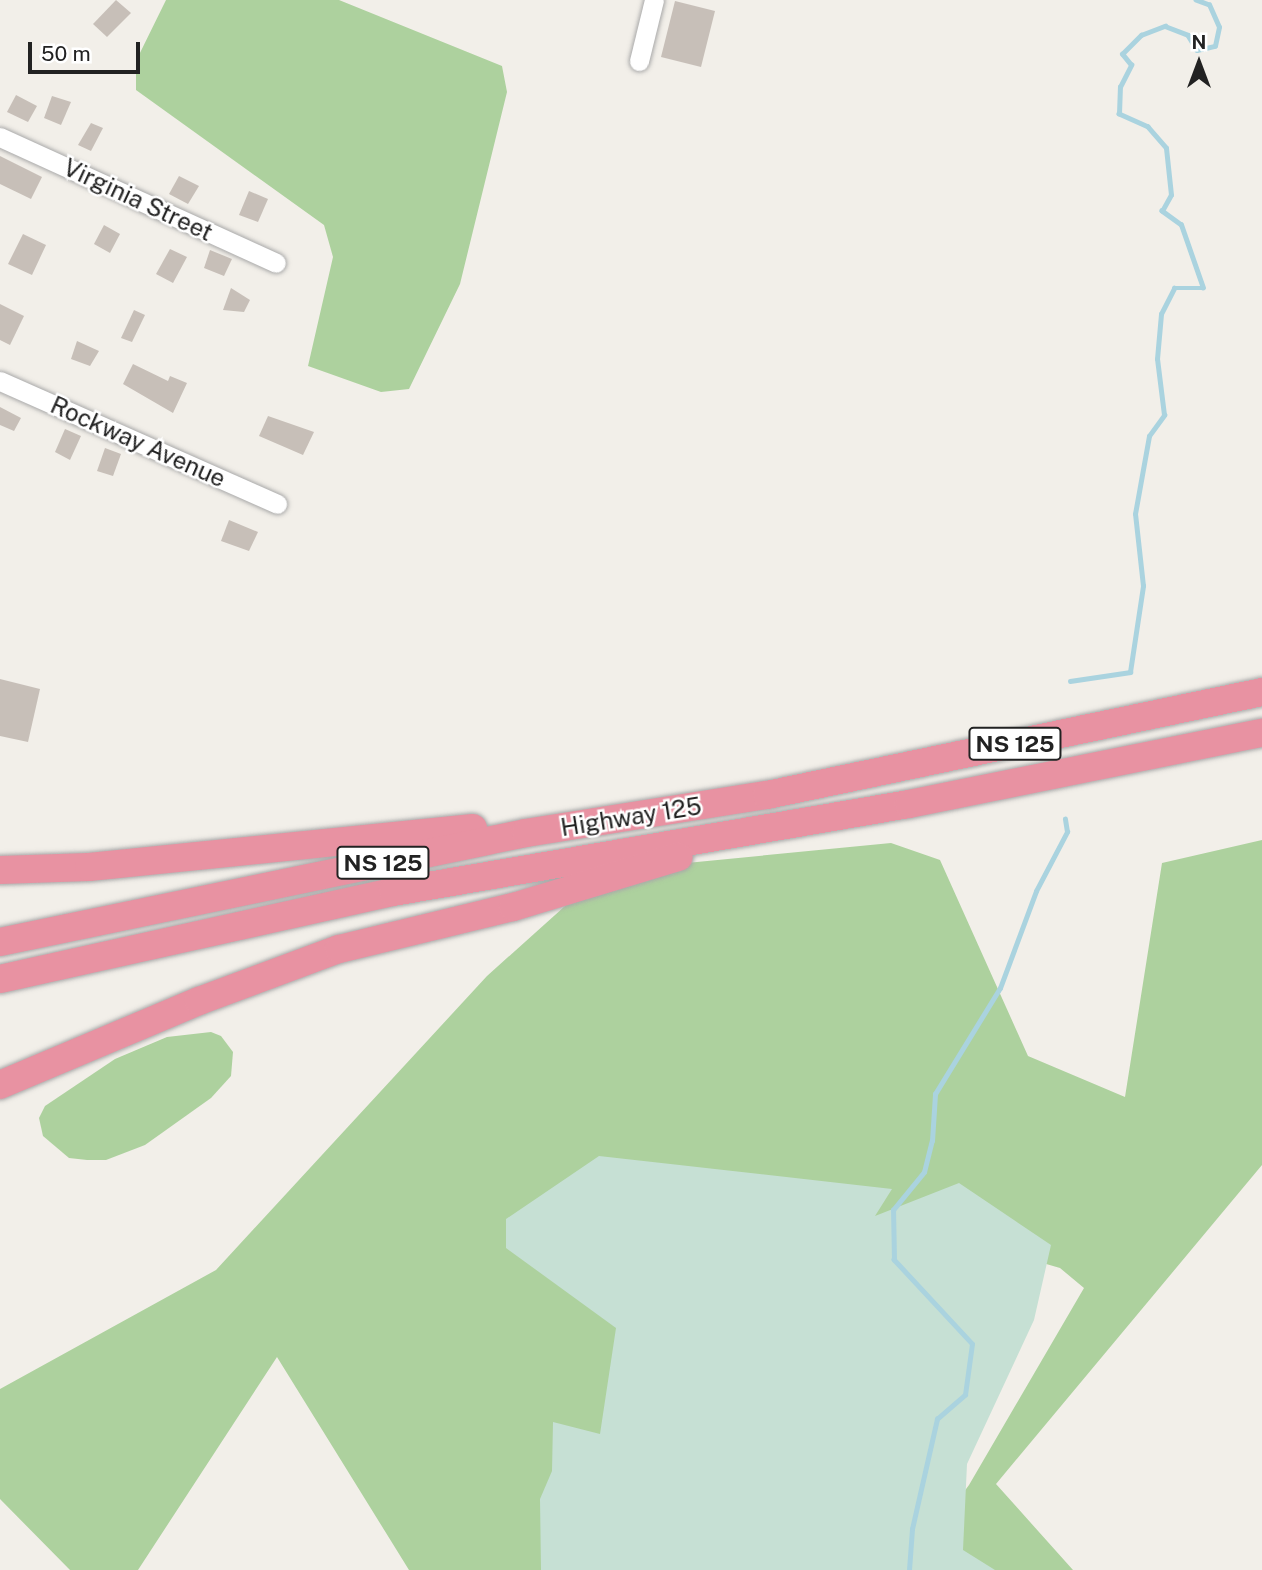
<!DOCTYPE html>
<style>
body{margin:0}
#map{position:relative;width:1262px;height:1570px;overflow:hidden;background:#f2efe9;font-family:"Public Sans",sans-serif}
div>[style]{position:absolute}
.forest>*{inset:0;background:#add19e}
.wetland>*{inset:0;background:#c6e0d4}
.stream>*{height:4.5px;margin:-2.25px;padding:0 2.25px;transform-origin:2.25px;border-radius:2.25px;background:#aad3df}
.building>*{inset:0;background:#c7bfb8}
.roads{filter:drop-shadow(0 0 2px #a9a9a9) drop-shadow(0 0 2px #a9a9a9)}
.minor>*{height:19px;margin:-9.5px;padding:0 9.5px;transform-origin:9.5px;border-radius:9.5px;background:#fff}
.highway>*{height:28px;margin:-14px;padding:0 14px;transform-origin:14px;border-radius:14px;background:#e892a2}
span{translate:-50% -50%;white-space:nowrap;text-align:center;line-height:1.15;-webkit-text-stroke:5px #fff;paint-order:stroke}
.shield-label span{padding:2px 5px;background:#fff;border:2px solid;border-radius:5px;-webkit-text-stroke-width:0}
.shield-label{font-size:23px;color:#222;font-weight:700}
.street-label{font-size:24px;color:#222}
.north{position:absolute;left:1164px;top:28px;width:70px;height:70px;-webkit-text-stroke:5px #fff;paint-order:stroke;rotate:0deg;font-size:19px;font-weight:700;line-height:28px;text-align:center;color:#222}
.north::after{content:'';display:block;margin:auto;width:24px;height:32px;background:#222;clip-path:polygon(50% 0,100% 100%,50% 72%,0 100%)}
.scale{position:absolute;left:28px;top:42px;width:112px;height:32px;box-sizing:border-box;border:4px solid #222;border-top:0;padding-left:9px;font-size:21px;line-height:24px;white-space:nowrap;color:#222;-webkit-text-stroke:5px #fff;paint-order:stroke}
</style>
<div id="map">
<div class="forest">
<div style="clip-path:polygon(166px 0,339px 0,502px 66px,507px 92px,460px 284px,409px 389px,381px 392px,308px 366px,333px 257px,324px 225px,136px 90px,136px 61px)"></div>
<div style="clip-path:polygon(1262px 840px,1262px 1165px,996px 1484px,1073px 1570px,906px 1570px,969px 1485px,1084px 1288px,1060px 1268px,919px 1227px,618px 1570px,409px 1570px,277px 1357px,138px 1570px,70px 1570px,0 1499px,0 1389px,216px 1270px,487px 976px,604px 871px,891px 843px,940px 860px,1028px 1056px,1125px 1097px,1162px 863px)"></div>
<div style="clip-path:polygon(211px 1032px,221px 1036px,233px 1052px,231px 1076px,211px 1098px,145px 1145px,106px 1160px,87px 1160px,69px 1158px,43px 1136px,39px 1118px,45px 1106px,115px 1059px,167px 1037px)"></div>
</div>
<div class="wetland">
<div style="clip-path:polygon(599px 1156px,892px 1189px,875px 1216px,959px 1183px,1051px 1245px,1034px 1320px,967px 1464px,963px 1550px,995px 1570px,541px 1570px,540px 1499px,552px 1471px,553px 1422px,600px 1434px,616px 1328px,506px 1248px,506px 1219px)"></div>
</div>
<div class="stream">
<div style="left:1070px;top:681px;width:61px;rotate:-8.5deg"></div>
<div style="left:1130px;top:672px;width:87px;rotate:-81.4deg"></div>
<div style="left:1143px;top:586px;width:72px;rotate:-96.3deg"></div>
<div style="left:1135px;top:514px;width:79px;rotate:-79.8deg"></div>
<div style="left:1149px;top:436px;width:26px;rotate:-54deg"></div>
<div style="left:1164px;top:415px;width:56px;rotate:-97.1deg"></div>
<div style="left:1157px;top:359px;width:45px;rotate:-84.9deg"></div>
<div style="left:1161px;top:314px;width:29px;rotate:-63deg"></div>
<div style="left:1174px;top:288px;width:29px"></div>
<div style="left:1203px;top:288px;width:67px;rotate:-109.2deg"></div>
<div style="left:1181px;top:225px;width:24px;rotate:-144deg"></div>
<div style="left:1162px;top:211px;width:18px;rotate:-61deg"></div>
<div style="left:1171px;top:195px;width:47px;rotate:-96.1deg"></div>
<div style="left:1166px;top:148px;width:28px;rotate:-131deg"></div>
<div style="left:1148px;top:127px;width:32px;rotate:-156deg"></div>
<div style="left:1119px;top:114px;width:27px;rotate:-88deg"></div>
<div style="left:1120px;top:87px;width:25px;rotate:-63deg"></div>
<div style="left:1131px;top:65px;width:14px;rotate:-129deg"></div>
<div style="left:1122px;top:54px;width:27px;rotate:-45deg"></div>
<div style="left:1141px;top:35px;width:26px;rotate:-21deg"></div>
<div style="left:1165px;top:26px;width:25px;rotate:21deg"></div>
<div style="left:1188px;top:35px;width:17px;rotate:59deg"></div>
<div style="left:1197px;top:50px;width:18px;rotate:-13deg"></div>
<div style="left:1215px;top:46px;width:19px;rotate:-78deg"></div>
<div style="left:1219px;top:27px;width:24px;rotate:-114deg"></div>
<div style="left:1209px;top:5px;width:14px;rotate:-159deg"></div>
<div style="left:909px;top:1570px;width:41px;rotate:-85.8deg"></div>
<div style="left:912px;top:1529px;width:113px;rotate:-77.2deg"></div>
<div style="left:937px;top:1419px;width:37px;rotate:-41deg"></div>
<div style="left:965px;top:1395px;width:51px;rotate:-82.2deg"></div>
<div style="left:972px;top:1344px;width:115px;rotate:-132.9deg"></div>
<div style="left:894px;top:1260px;width:50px;rotate:-91.1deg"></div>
<div style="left:893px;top:1210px;width:49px;rotate:-50.8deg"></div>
<div style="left:924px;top:1172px;width:32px;rotate:-76deg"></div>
<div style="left:932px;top:1141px;width:47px;rotate:-86.3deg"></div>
<div style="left:935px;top:1094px;width:124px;rotate:-58.5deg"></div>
<div style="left:1000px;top:988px;width:103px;rotate:-69.6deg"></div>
<div style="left:1036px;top:891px;width:67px;rotate:-62.3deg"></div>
<div style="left:1067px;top:832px;width:13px;rotate:-99deg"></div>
</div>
<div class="building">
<div style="clip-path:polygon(116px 0,131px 13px,107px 37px,93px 24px)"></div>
<div style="clip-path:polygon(675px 1px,715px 11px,701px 67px,661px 57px)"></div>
<div style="clip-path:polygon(16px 95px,37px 106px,28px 122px,7px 112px)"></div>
<div style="clip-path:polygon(52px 96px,71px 102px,61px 125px,44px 118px)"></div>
<div style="clip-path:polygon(91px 123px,103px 128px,91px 151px,78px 145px)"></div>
<div style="clip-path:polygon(0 156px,42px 177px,31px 199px,0 184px)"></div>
<div style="clip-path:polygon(179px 176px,199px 186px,188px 204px,169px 194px)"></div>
<div style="clip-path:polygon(249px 191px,268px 199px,258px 222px,239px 215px)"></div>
<div style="clip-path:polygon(104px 225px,120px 234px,110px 253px,94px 244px)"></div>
<div style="clip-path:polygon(23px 234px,46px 245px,32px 275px,8px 264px)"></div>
<div style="clip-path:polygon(170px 249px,187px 257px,173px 283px,156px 274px)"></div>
<div style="clip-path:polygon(210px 250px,232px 259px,224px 276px,204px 268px)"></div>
<div style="clip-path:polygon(231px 288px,250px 300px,244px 312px,223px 310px)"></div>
<div style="clip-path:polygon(0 304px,24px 316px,10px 345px,0 340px)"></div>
<div style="clip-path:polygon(134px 310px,145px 315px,132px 342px,121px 338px)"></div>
<div style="clip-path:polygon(77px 341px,99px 351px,90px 366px,71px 359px)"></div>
<div style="clip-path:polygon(133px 364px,168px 381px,170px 376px,187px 383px,173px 413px,123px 384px)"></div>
<div style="clip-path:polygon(0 407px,21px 418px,14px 431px,0 425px)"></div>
<div style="clip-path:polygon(268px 416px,314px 432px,303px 455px,259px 436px)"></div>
<div style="clip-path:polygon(65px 429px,81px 436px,70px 460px,55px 452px)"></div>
<div style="clip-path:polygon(105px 448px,121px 454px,113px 476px,97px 471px)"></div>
<div style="clip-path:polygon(229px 520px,258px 532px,249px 551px,221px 541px)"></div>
<div style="clip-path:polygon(0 679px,40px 689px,28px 742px,0 736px)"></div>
</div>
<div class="roads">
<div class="minor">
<div style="left:639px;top:61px;width:63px;rotate:-76.2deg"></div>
<div style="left:0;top:137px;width:303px;rotate:24.5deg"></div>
<div style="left:0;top:381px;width:303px;rotate:23.9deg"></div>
</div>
<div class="highway">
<div style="left:0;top:870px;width:89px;rotate:-1.9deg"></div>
<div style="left:89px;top:867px;width:386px;rotate:-5.8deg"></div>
<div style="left:0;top:942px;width:537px;rotate:-11.71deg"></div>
<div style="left:526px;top:833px;width:244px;rotate:-9deg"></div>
<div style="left:767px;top:795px;width:506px;rotate:-11.75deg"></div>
<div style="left:0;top:979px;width:403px;rotate:-12.5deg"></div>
<div style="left:393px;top:892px;width:523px;rotate:-9.68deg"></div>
<div style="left:909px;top:804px;width:360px;rotate:-11.4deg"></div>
<div style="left:0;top:1085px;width:216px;rotate:-22.9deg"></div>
<div style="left:199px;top:1001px;width:149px;rotate:-20.4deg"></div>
<div style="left:339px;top:949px;width:179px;rotate:-13.6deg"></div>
<div style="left:513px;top:907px;width:173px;rotate:-16.8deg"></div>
</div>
</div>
<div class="shield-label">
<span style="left:1015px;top:744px">NS 125</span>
<span style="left:383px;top:863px">NS 125</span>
</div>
<div class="street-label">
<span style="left:138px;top:200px;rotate:25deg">Virginia Street</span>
<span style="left:138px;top:442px;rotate:24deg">Rockway Avenue</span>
<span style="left:631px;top:817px;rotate:-9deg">Highway 125</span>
</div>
<div class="north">N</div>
<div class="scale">50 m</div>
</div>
